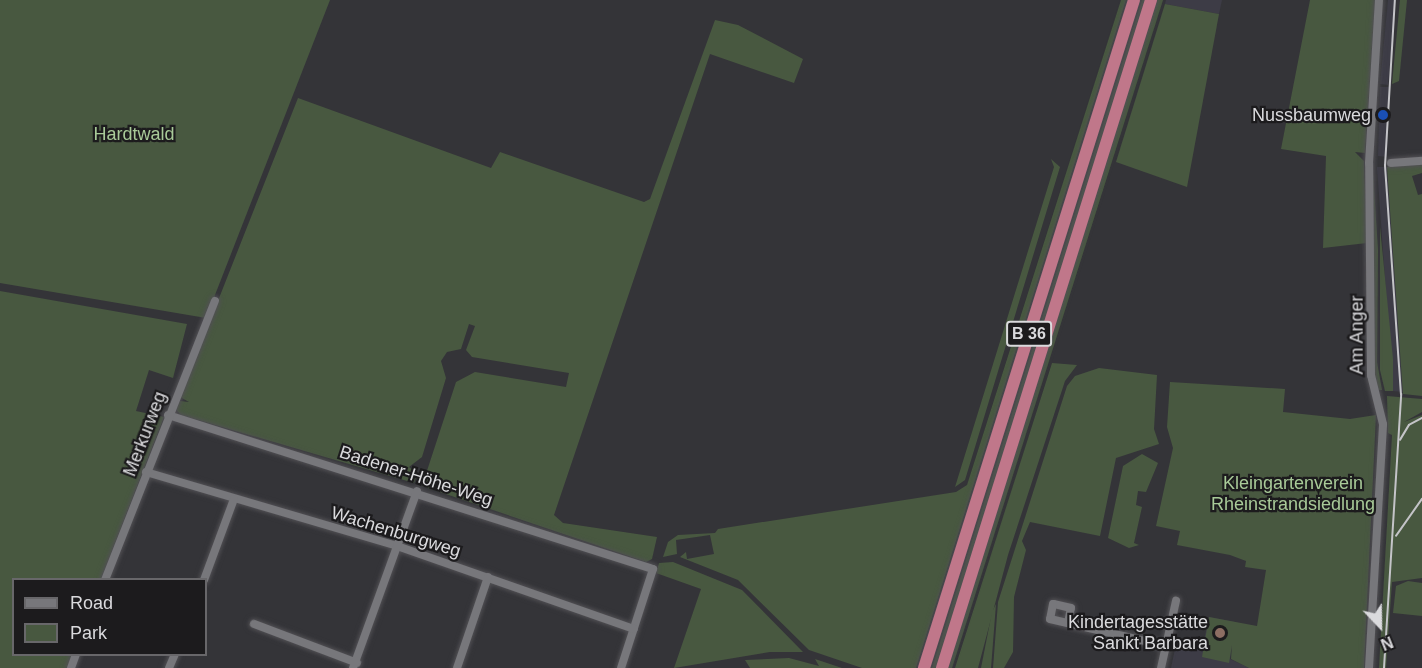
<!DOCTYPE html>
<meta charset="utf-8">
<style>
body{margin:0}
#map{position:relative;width:1422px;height:668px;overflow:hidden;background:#343438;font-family:Arial,sans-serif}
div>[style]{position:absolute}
.built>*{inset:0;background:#3d3c46}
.green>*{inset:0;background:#485840}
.roads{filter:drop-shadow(0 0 2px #515054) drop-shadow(0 0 2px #515054)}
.minor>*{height:8px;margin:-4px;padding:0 4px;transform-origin:4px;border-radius:4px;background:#77777b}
.trunk>*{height:12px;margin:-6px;padding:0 6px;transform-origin:6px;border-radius:6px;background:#c0778a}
.tram>*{height:1.5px;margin:-0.75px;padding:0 0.75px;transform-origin:0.75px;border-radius:0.75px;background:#c4c4c8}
.dots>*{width:16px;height:16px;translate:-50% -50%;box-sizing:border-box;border:3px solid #1c1b1d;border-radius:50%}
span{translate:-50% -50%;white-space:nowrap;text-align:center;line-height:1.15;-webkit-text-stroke:4.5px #1c1b1d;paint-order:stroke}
.shield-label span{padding:2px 4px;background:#1c1b1d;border:2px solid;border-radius:4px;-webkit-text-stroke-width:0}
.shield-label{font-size:16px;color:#dadadd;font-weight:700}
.poi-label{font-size:18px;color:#dadadd}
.right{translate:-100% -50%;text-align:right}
.park-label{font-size:18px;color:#a8ca98}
.street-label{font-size:18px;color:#dadadd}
.legend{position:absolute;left:12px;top:578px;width:195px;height:78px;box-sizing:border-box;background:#1c1b1d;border:2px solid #68676a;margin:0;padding:8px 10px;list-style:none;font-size:18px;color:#dadadd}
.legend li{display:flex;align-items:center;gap:12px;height:30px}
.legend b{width:30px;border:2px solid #68676a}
.north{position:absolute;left:1350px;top:596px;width:60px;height:60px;-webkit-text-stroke:4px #1c1b1d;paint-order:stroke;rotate:158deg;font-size:16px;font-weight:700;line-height:24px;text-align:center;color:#dadadd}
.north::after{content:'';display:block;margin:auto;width:21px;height:27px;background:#dadadd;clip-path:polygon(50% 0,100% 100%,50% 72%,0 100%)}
</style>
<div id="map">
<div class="built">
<div style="clip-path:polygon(1166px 0,1222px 0,1219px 14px,1165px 4px)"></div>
<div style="clip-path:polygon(1388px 0,1396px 0,1388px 85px,1380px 84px)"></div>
<div style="clip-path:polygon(1380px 87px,1389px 87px,1387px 157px,1378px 156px)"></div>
<div style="clip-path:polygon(1377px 167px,1387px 167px,1403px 392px,1393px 391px)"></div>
<div style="clip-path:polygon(1209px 617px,1235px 622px,1230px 659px,1249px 668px,1171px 668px,1176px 644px,1202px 649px)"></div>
</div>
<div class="green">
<div style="clip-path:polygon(0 0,330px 0,206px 318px,0 283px)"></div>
<div style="clip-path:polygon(1121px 0,1126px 0,916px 668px,862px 668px,809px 650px,738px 580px,680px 557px,686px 552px,687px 559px,714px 554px,710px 535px,676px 540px,677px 554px,663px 557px,668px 542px,678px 535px,715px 533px,718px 529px,956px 492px,967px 485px)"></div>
<div style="clip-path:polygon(1142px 0,1146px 0,937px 668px,932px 668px)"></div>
<div style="clip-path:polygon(1157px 0,1163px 0,952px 668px,948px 668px)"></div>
<div style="clip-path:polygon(1310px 0,1375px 0,1365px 153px,1355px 152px,1364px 161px,1367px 243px,1323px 248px,1326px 156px,1281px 149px)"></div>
<div style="clip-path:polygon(1400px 0,1407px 0,1399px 81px,1392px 84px)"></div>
<div style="clip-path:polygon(1165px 4px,1219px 14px,1187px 187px,1116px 162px)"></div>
<div style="clip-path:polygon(715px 20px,738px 25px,803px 59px,794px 83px,710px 54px,554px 515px,563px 523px,657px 537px,652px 559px,646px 562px,422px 486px,456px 382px,475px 372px,566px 387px,569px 373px,472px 357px,466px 350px,475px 326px,469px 324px,461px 349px,447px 352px,441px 361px,446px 378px,422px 457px,409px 467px,417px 473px,414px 483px,181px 415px,176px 410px,180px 401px,189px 402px,180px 397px,298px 98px,491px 168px,500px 152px,644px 202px,650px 199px)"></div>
<div style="clip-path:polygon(1051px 159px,1060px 167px,965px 480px,955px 487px,1054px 167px)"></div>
<div style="clip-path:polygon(1422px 165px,1422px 173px,1412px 176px,1418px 195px,1422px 194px,1422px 396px,1403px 394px,1387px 167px)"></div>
<div style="clip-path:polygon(1373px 171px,1378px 250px,1377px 362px,1382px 390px,1377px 390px,1374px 371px)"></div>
<div style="clip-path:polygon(1380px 227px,1393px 359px,1393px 391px,1385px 391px,1380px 370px)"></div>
<div style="clip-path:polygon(0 291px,187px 324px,173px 378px,149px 370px,136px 411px,164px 417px,101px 579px,14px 580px,14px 654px,72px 655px,67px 668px,0 668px)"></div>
<div style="clip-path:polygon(1052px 363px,1077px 365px,1065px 381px,1008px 555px,978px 668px,955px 668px)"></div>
<div style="clip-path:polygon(1099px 368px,1157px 375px,1154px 429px,1159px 444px,1116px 458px,1100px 536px,1030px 522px,1022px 541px,1026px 550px,1014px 597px,1013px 652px,1004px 668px,993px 668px,998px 602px,1067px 386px,1075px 376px)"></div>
<div style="clip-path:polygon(1170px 382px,1285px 389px,1283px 412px,1350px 419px,1376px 415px,1364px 668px,1249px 668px,1231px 659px,1232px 645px,1229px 663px,1202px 657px,1209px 617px,1257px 626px,1266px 570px,1245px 567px,1246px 561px,1230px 555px,1177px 545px,1180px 531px,1156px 526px,1173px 448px,1167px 427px)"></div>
<div style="clip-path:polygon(1387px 396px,1422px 399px,1422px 412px,1404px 422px,1422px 415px,1422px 578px,1392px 582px,1386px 668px,1379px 668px,1392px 435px,1388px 433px)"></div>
<div style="clip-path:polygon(1142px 454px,1158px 463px,1146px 492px,1138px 491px,1136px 505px,1142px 507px,1134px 543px,1139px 545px,1129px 548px,1108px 538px,1123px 466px)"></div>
<div style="clip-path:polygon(673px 562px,742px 590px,803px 652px,770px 652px,674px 668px,701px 589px,656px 573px,659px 563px)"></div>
<div style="clip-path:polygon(1408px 581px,1422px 583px,1422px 616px,1393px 613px,1396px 586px)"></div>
<div style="clip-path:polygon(996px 604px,991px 668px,981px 668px,992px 612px)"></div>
<div style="clip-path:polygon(789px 658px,819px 666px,815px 659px,842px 668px,750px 668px,745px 660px)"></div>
</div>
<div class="roads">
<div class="minor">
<div style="left:1391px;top:163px;width:31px;rotate:-4deg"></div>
<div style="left:168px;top:415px;width:509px;rotate:17.62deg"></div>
<div style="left:653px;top:569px;width:104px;rotate:107.9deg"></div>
<div style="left:146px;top:472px;width:262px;rotate:16.4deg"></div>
<div style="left:397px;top:546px;width:251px;rotate:19.3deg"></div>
<div style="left:105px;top:580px;width:300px;rotate:-68.5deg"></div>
<div style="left:204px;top:580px;width:86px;rotate:-69.7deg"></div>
<div style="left:1068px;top:623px;width:15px;rotate:-79deg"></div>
<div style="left:1071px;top:608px;width:18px;rotate:-167deg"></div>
<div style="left:1053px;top:604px;width:15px;rotate:101deg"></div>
<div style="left:1050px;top:619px;width:119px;rotate:13.1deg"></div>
<div style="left:254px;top:624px;width:110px;rotate:20.7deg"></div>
<div style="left:71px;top:668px;width:15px;rotate:-70deg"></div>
<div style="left:169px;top:668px;width:15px;rotate:-67deg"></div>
<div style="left:353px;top:668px;width:188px;rotate:-70.1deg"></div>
<div style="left:457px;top:668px;width:96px;rotate:-71.2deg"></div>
<div style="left:1161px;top:668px;width:69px;rotate:-77.4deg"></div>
<div style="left:1369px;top:668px;width:244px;rotate:-86.7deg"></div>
<div style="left:1383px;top:424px;width:50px;rotate:-103.8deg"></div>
<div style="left:1371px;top:375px;width:212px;rotate:-90.5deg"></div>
<div style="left:1369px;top:163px;width:163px;rotate:-86.5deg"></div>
</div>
<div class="trunk">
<div style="left:924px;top:668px;width:700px;rotate:-72.55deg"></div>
<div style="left:942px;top:668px;width:700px;rotate:-72.63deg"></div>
</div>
</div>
<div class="tram">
<div style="left:1400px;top:440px;width:17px;rotate:-59deg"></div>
<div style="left:1409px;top:425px;width:15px;rotate:-28deg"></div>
<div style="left:1396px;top:536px;width:45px;rotate:-54.9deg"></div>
<div style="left:1384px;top:668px;width:274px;rotate:-86.4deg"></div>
<div style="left:1401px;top:395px;width:230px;rotate:-94deg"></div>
<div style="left:1385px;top:166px;width:166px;rotate:-86.6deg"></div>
</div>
<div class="dots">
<div style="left:1383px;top:115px;background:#1a4fb4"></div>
<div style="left:1220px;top:633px;background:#8d6e63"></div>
</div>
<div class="shield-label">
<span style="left:1029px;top:334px">B 36</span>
</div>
<div class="poi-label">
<span class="right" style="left:1371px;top:115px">Nussbaumweg</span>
<span class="right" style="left:1208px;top:633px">Kindertagesstätte<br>Sankt Barbara</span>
</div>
<div class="park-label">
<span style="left:134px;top:134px">Hardtwald</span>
<span style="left:1293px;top:494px">Kleingartenverein<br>Rheinstrandsiedlung</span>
</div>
<div class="street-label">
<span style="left:1357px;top:335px;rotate:-90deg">Am Anger</span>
<span style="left:145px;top:434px;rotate:-69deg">Merkurweg</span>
<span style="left:416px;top:476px;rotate:18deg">Badener-Höhe-Weg</span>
<span style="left:396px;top:532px;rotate:17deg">Wachenburgweg</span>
</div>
<ul class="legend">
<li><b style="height:8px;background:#77777b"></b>Road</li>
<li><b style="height:16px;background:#485840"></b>Park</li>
</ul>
<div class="north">N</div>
</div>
